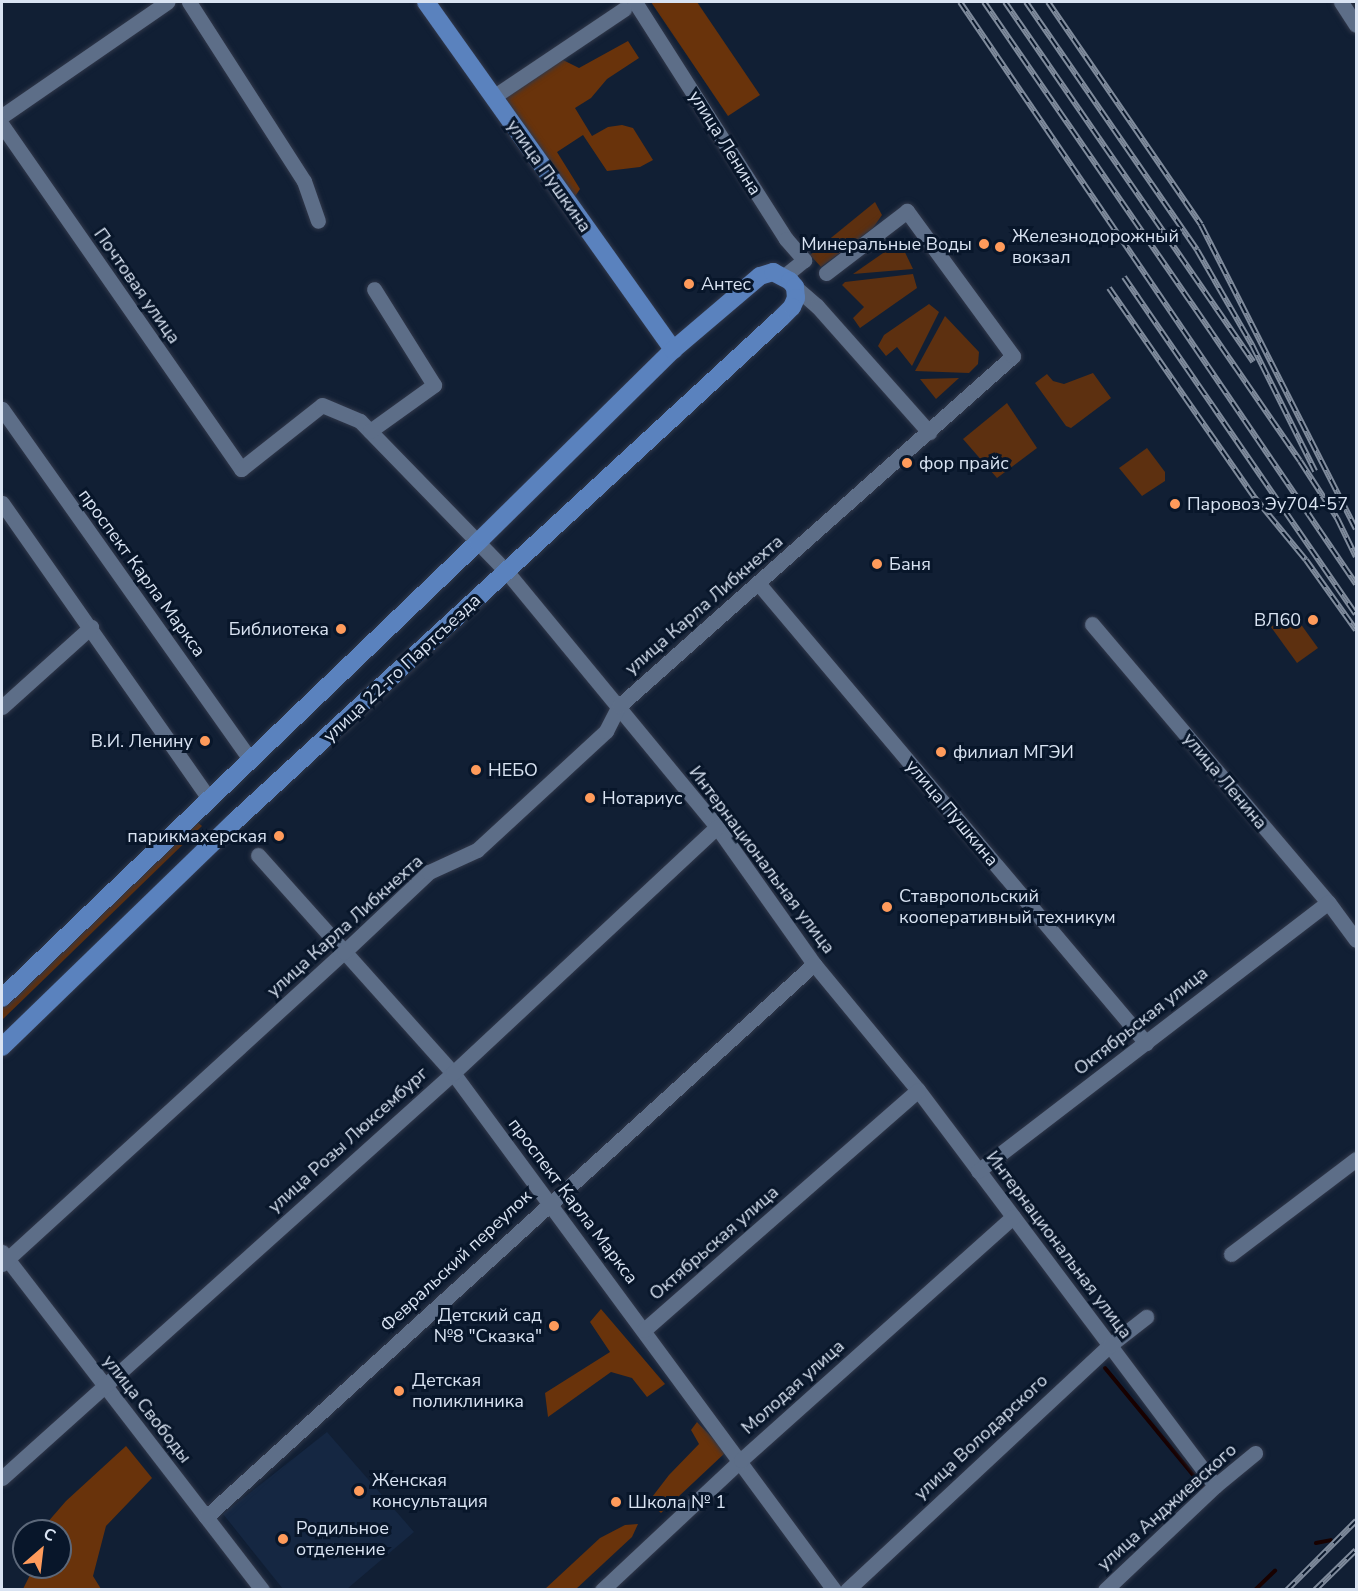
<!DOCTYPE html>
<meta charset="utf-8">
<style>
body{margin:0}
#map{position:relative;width:1358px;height:1591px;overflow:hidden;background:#111f34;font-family:"Nunito Sans",sans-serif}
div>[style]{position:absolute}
.built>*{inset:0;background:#152742}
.green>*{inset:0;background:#5d3010}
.forest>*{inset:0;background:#69330b}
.stream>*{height:4px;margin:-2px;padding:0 2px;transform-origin:2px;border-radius:2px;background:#180100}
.roads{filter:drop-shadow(0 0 2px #31384a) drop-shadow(0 0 2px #31384a)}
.minor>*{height:15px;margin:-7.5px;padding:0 7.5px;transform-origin:7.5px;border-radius:7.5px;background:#5d6e88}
.major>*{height:18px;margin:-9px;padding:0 9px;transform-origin:9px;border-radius:9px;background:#5a82be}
.rail>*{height:6px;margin-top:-3px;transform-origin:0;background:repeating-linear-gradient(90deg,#08162a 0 11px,#7f8b9c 0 22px);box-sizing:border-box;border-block:2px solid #7f8b9c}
.dots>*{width:16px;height:16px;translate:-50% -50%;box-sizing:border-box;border:3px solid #08162a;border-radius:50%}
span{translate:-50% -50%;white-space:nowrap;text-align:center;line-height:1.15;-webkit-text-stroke:6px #08162a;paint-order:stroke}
.street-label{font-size:18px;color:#d9e3f2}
.poi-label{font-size:18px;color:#d9e3f2}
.left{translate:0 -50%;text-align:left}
.right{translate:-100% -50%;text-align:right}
.frame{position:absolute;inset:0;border:3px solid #d9e3f2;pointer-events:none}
.north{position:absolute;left:12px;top:1519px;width:60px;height:60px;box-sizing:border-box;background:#08162a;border:2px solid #5c687a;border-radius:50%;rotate:28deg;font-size:16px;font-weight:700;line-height:24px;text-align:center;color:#d9e3f2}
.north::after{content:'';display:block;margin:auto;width:21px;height:27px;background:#ff9b5b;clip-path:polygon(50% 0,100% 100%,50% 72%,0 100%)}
</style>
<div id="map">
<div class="built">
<div style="clip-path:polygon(327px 1432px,414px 1532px,347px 1589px,283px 1589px,223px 1514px)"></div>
</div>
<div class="green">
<div style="clip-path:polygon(875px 202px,882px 215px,873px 228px,821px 267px,810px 255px)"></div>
<div style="clip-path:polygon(896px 244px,901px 244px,913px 269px,853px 274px)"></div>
<div style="clip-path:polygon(913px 274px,917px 288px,860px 328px,853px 318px,864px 307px,842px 285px,845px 282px)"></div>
<div style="clip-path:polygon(929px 304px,939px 312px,912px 366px,897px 347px,886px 356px,878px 346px,884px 335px)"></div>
<div style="clip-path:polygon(945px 316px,979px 352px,978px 364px,969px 373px,915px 371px)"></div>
<div style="clip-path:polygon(1093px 373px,1111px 398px,1071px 428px,1066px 426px,1035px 383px,1047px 374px,1053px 381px,1064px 384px)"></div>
<div style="clip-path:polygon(959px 378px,936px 399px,920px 379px)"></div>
<div style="clip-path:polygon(1007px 403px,1037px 448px,997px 478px,963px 439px)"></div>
<div style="clip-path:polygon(1147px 448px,1165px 472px,1165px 481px,1142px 496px,1119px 468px)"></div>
<div style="clip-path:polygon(1292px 612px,1318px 648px,1297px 663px,1271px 627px)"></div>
<div style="clip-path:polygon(196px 821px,202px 826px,2px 1020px,2px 1008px)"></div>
</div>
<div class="forest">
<div style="clip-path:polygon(651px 2px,697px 2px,760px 95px,728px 116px)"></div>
<div style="clip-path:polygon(628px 41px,639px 58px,607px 79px,591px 98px,575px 108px,592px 136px,608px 127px,622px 125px,633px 128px,653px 160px,640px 167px,607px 171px,583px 135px,557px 152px,580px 189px,572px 201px,496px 97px,557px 57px,579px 68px)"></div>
<div style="clip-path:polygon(601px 1309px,665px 1384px,647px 1397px,632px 1378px,611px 1372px,548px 1417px,545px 1393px,610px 1352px,590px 1322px)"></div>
<div style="clip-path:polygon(697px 1422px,726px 1452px,661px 1513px,649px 1501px,669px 1475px,699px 1444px,691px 1430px)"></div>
<div style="clip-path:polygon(126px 1446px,152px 1478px,106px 1526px,93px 1576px,101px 1589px,23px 1589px,34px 1567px,60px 1567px,60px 1531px,40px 1531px,66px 1501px)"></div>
<div style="clip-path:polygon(638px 1524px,632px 1537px,576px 1589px,545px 1589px,600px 1538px,625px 1525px)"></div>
</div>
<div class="stream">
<div style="left:1105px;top:1368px;width:156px;rotate:50.5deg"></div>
<div style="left:1316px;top:1543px;width:15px;rotate:-11deg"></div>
<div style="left:1255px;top:1590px;width:28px;rotate:-44deg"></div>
</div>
<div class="roads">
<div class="minor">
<div style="left:189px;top:2px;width:213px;rotate:57.3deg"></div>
<div style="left:304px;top:181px;width:42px;rotate:70.7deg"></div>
<div style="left:635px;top:2px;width:281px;rotate:57.5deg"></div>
<div style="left:786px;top:239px;width:28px;rotate:49deg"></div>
<div style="left:804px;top:260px;width:26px;rotate:141deg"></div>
<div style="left:1341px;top:2px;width:27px;rotate:57deg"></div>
<div style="left:493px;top:97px;width:158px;rotate:-33.9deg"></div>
<div style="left:2px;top:116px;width:201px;rotate:-34.6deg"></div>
<div style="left:2px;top:125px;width:419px;rotate:55.2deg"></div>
<div style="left:241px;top:469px;width:103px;rotate:-38.3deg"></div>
<div style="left:322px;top:405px;width:41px;rotate:22.8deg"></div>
<div style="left:360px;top:421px;width:211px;rotate:45.8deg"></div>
<div style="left:507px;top:572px;width:330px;rotate:50.5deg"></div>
<div style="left:717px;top:827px;width:168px;rotate:54.7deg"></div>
<div style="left:814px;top:964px;width:163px;rotate:50.5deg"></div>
<div style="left:918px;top:1090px;width:495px;rotate:53.1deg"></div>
<div style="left:795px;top:287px;width:29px;rotate:41deg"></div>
<div style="left:817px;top:306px;width:169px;rotate:48.4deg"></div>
<div style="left:2px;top:409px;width:429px;rotate:54.7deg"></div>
<div style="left:370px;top:431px;width:79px;rotate:-35.7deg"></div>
<div style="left:434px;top:385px;width:113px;rotate:-122deg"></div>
<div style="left:2px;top:503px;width:361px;rotate:55deg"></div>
<div style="left:758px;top:583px;width:602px;rotate:49.85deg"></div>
<div style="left:1092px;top:624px;width:365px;rotate:49.7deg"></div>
<div style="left:1328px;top:902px;width:47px;rotate:53.6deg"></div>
<div style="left:2px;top:707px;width:120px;rotate:-42deg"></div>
<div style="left:258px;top:855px;width:292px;rotate:48.2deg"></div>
<div style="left:453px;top:1073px;width:642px;rotate:53.61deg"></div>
<div style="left:978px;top:1171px;width:441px;rotate:-37.5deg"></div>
<div style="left:2px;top:1252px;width:426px;rotate:52.4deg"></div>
<div style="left:1231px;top:1254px;width:157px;rotate:-37.2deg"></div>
<div style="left:2px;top:1264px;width:463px;rotate:-42.4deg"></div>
<div style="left:344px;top:952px;width:117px;rotate:-43.3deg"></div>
<div style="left:429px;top:872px;width:53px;rotate:-24.6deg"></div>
<div style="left:477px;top:850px;width:176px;rotate:-42.7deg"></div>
<div style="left:606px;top:731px;width:28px;rotate:-63deg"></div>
<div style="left:619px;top:706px;width:527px;rotate:-41.62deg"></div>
<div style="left:1013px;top:356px;width:180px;rotate:-126.2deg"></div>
<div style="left:907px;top:211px;width:102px;rotate:142.6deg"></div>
<div style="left:644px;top:1330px;width:364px;rotate:-41.2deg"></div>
<div style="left:2px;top:1478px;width:606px;rotate:-41.92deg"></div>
<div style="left:453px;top:1073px;width:361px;rotate:-43deg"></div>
<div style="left:206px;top:1517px;width:822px;rotate:-42.29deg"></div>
<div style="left:602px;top:1590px;width:190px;rotate:-43.1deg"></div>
<div style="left:741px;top:1460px;width:365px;rotate:-41.8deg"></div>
<div style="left:847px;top:1590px;width:359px;rotate:-43deg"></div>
<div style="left:1110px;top:1345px;width:46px;rotate:-37.9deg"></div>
<div style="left:1105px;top:1590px;width:151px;rotate:-43.4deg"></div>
<div style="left:1215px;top:1486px;width:52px;rotate:-39.5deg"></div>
</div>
<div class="major">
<div style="left:426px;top:2px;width:427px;rotate:54.6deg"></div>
<div style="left:2px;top:998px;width:659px;rotate:-43.77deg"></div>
<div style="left:478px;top:542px;width:274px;rotate:-44.6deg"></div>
<div style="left:673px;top:350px;width:114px;rotate:-40.4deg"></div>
<div style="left:760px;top:276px;width:14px;rotate:-17deg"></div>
<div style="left:773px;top:272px;width:19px;rotate:28deg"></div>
<div style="left:790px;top:281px;width:8px;rotate:50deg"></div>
<div style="left:795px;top:287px;width:11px;rotate:85deg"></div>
<div style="left:796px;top:298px;width:10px;rotate:114deg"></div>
<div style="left:792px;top:307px;width:16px;rotate:135deg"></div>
<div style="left:781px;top:318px;width:745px;rotate:137.34deg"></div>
<div style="left:233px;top:823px;width:322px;rotate:135.9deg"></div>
</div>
</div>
<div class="rail">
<div style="left:960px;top:2px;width:704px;rotate:55.77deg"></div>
<div style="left:984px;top:2px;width:557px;rotate:55.45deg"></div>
<div style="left:1300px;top:461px;width:68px;rotate:57deg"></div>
<div style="left:1337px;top:518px;width:43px;rotate:64deg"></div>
<div style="left:1005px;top:2px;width:437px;rotate:55.4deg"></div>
<div style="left:1026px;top:2px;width:301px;rotate:55.4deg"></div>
<div style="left:1197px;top:250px;width:110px;rotate:59.9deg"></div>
<div style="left:1252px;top:345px;width:141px;rotate:63.4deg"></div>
<div style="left:1048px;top:2px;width:270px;rotate:55.5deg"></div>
<div style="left:1201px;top:225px;width:341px;rotate:63deg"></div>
<div style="left:1124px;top:277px;width:409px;rotate:55.5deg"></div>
<div style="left:1109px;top:288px;width:256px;rotate:55.2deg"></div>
<div style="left:1255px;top:498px;width:80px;rotate:50.6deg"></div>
<div style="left:1306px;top:560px;width:86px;rotate:54.5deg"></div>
<div style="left:1287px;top:1590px;width:98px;rotate:-45deg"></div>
<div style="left:1315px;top:1590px;width:57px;rotate:-44.3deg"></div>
</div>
<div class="dots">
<div style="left:984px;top:244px;background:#ff9b5b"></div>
<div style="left:1000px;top:247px;background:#ff9b5b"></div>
<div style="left:689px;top:284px;background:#ff9b5b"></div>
<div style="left:907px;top:463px;background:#ff9b5b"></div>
<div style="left:1175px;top:504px;background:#ff9b5b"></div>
<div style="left:877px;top:564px;background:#ff9b5b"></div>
<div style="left:1313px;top:620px;background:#ff9b5b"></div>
<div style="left:341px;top:629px;background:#ff9b5b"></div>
<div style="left:205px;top:741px;background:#ff9b5b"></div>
<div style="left:941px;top:752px;background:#ff9b5b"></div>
<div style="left:476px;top:770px;background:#ff9b5b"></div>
<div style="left:590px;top:798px;background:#ff9b5b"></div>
<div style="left:279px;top:836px;background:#ff9b5b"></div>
<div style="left:887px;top:907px;background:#ff9b5b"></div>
<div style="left:554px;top:1326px;background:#ff9b5b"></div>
<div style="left:399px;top:1391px;background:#ff9b5b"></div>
<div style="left:359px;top:1491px;background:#ff9b5b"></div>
<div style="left:616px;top:1502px;background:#ff9b5b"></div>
<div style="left:283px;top:1539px;background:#ff9b5b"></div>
</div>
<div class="street-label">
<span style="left:725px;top:143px;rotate:58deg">улица Ленина</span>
<span style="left:549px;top:176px;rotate:55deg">улица Пушкина</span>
<span style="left:137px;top:286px;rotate:55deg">Почтовая улица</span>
<span style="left:142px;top:573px;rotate:54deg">проспект Карла Маркса</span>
<span style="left:704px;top:605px;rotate:-41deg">улица Карла Либкнехта</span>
<span style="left:402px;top:668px;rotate:-43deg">улица 22-го Партсъезда</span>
<span style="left:1225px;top:781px;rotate:50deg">улица Ленина</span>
<span style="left:952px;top:813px;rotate:50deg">улица Пушкина</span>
<span style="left:762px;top:860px;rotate:53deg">Интернациональная улица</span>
<span style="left:345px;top:926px;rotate:-42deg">улица Карла Либкнехта</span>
<span style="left:1141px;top:1021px;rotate:-38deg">Октябрьская улица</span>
<span style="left:348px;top:1140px;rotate:-42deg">улица Розы Люксембург</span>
<span style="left:573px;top:1201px;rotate:53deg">проспект Карла Маркса</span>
<span style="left:714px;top:1243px;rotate:-41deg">Октябрьская улица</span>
<span style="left:1059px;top:1245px;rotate:53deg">Интернациональная улица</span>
<span style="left:456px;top:1261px;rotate:-43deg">Февральский переулок</span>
<span style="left:793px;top:1387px;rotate:-42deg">Молодая улица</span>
<span style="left:147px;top:1409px;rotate:52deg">улица Свободы</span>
<span style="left:981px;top:1437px;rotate:-43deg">улица Володарского</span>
<span style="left:1167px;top:1507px;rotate:-42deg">улица Анджиевского</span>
</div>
<div class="poi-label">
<span class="left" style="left:1012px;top:247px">Железнодорожный<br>вокзал</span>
<span class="right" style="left:972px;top:244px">Минеральные Воды</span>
<span class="left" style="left:701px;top:284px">Антес</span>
<span class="left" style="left:919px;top:463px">фор прайс</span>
<span class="left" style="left:1187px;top:504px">Паровоз Эу704-57</span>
<span class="left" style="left:889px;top:564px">Баня</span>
<span class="right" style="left:1301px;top:620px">ВЛ60</span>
<span class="right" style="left:329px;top:629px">Библиотека</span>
<span class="right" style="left:193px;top:741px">В.И. Ленину</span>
<span class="left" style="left:953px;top:752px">филиал МГЭИ</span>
<span class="left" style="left:488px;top:770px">НЕБО</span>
<span class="left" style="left:602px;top:798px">Нотариус</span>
<span class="right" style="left:267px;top:836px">парикмахерская</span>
<span class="left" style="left:899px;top:907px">Ставропольский<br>кооперативный техникум</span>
<span class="right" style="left:542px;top:1326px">Детский сад<br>№8 "Сказка"</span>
<span class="left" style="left:412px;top:1391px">Детская<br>поликлиника</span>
<span class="left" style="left:372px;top:1491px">Женская<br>консультация</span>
<span class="left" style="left:628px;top:1502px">Школа № 1</span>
<span class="left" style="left:296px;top:1539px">Родильное<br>отделение</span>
</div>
<div class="frame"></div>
<div class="north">С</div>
</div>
